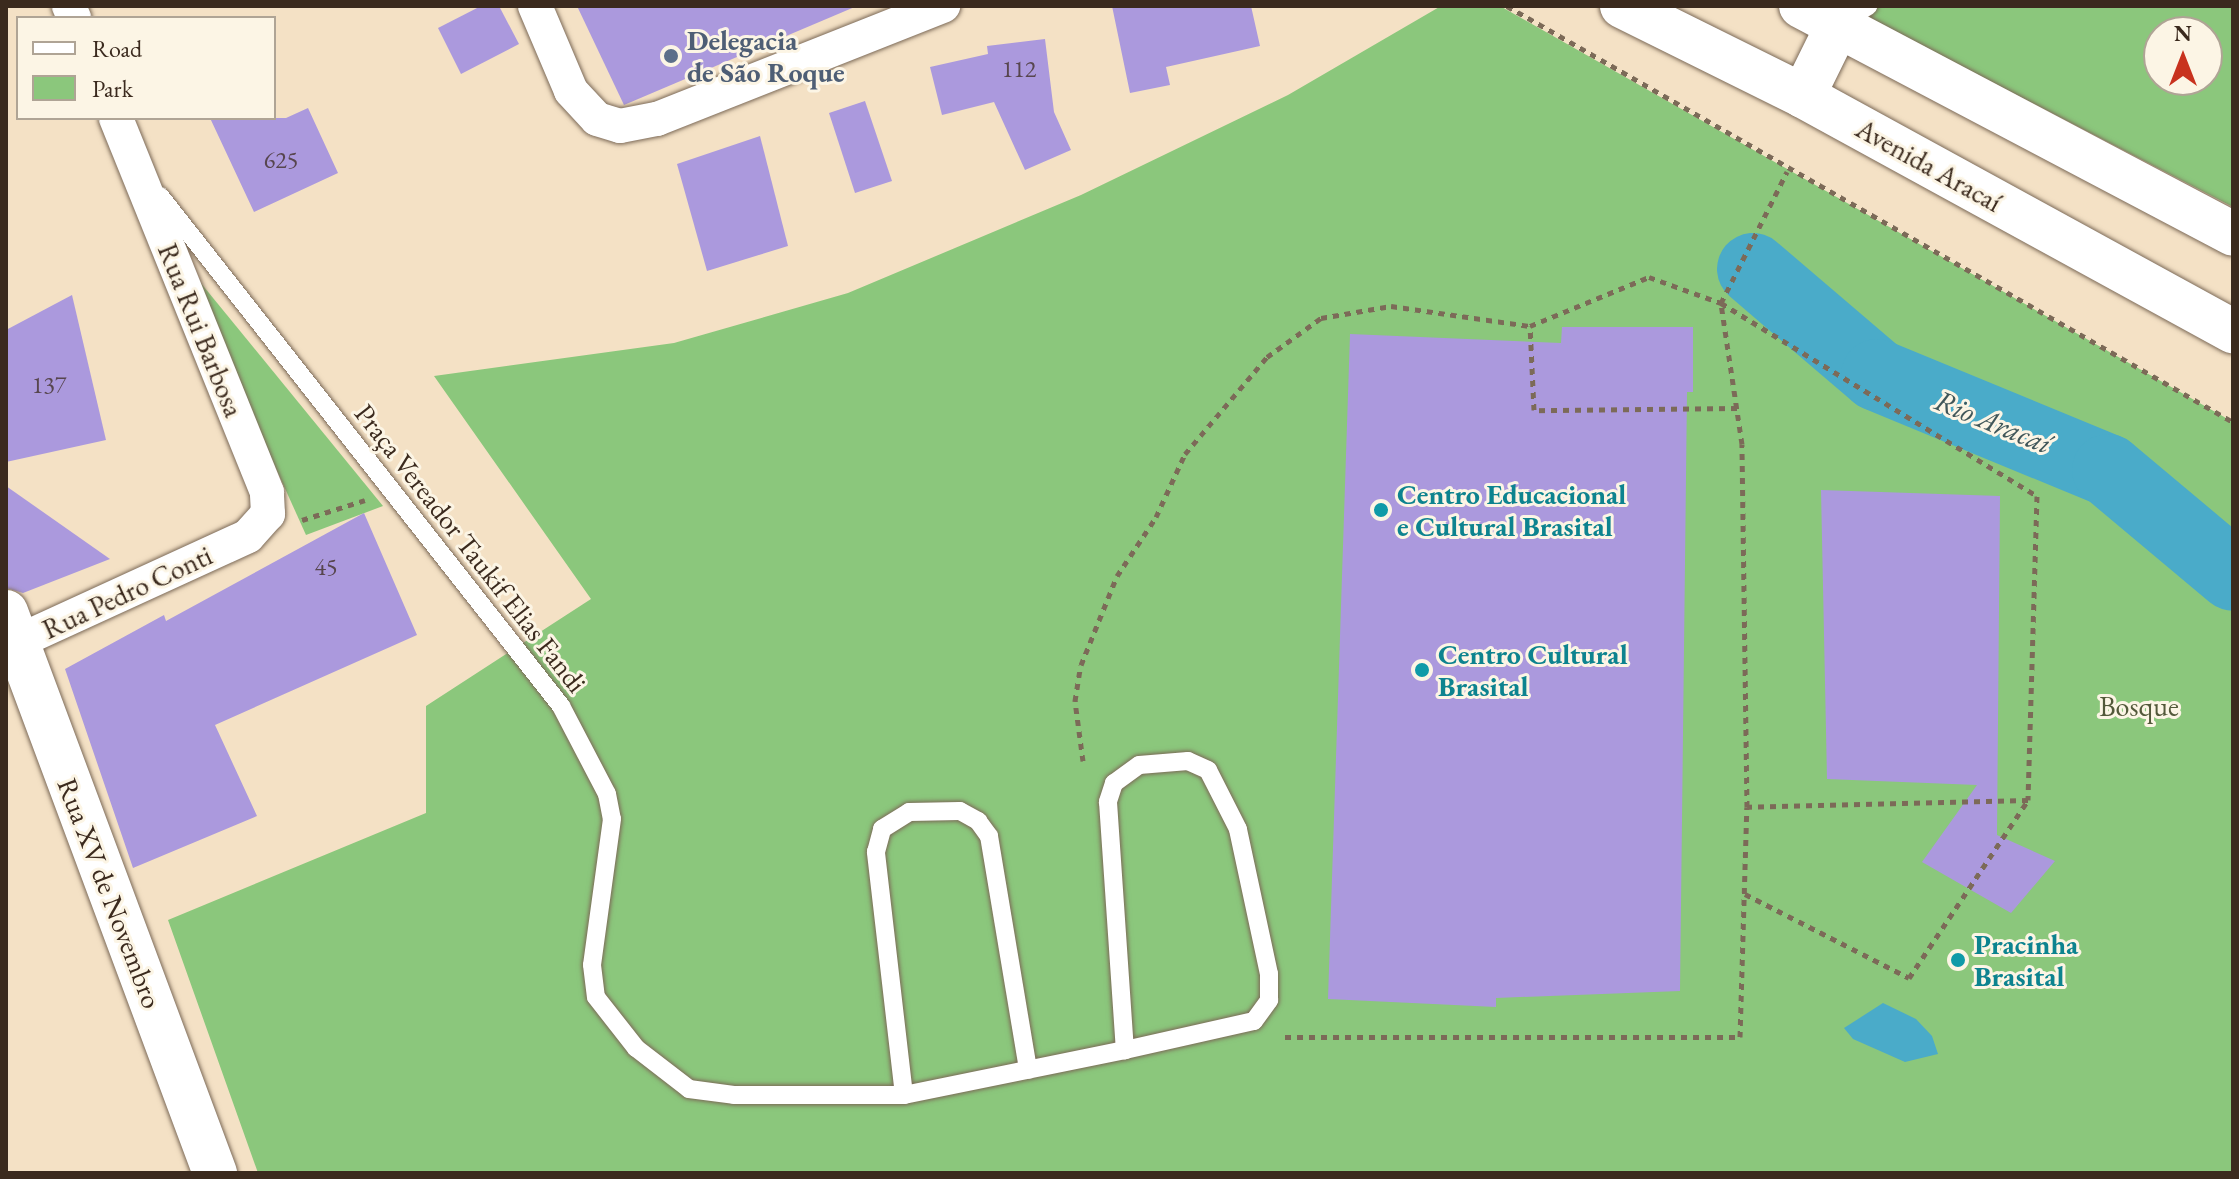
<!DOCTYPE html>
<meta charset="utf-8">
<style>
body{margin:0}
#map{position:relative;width:2239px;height:1179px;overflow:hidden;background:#f4e1c5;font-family:"EB Garamond",serif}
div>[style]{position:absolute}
.green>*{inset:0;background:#8bc77c}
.water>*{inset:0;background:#4aabc9}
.river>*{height:72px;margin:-36px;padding:0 36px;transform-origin:36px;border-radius:36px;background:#4aabc9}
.building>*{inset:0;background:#ab99dd}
.path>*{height:5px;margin-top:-2.5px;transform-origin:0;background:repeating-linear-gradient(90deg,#7c6a58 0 6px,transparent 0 12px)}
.roads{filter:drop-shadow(0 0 2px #7c6a58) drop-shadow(0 0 2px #7c6a58)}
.lane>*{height:18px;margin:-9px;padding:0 9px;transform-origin:9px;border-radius:9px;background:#fff}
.street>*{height:34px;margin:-17px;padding:0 17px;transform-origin:17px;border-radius:17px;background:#fff}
.secondary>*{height:44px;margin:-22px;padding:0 22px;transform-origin:22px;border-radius:22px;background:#fff}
.dots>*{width:22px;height:22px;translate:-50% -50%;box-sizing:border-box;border:4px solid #fcf5e5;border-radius:50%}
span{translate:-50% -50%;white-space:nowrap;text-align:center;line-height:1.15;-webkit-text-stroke:6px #fcf5e5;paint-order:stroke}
.number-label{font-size:24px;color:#57464e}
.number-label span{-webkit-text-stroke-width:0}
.service-label{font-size:28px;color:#4e5e75;font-weight:700}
.left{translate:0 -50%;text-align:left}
.street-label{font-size:28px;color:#3b2a1e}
.culture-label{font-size:28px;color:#0d838f;font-weight:700}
.park-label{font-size:28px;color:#53593a}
.water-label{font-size:30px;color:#40575a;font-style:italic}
.frame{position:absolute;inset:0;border:8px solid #3b2a1e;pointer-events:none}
.legend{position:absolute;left:16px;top:16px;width:260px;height:104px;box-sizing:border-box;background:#fcf5e5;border:2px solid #afa495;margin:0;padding:10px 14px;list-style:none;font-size:24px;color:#3b2a1e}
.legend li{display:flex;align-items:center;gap:16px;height:40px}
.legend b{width:40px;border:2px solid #afa495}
.north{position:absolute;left:2143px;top:16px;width:80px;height:80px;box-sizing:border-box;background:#fcf5e5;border:2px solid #afa495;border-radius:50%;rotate:0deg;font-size:22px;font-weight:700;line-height:32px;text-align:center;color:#3b2a1e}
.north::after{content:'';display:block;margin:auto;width:28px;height:36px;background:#c8321e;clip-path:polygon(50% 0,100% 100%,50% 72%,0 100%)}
</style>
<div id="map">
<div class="green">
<div style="clip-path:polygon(1441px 6px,1500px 6px,2233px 422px,2233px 1173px,258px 1173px,168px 920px,426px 813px,426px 706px,591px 599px,434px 376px,674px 343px,848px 293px,1081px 195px,1288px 95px)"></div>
<div style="clip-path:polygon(evenodd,1845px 6px,2233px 6px,2233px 207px,1845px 6px,2159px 32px,2207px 32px,2207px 80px,2159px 80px,2159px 32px)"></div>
<div style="clip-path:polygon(182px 260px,383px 506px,306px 535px)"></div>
</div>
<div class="water">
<div style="clip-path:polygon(1883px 1003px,1916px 1019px,1932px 1036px,1938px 1054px,1905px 1062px,1853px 1039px,1844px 1028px)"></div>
</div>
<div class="river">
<div style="left:1753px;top:269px;width:163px;rotate:40.5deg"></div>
<div style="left:1877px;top:375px;width:250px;rotate:22.4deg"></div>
<div style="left:2108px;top:470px;width:163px;rotate:40deg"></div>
</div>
<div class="building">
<div style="clip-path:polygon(481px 6px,499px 6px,519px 44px,461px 74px,438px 28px)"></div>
<div style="clip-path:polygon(577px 6px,857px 6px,624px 105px)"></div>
<div style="clip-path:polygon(1112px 6px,1251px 6px,1260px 46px,1166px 67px,1170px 85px,1130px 93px)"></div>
<div style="clip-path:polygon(1045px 39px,1054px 112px,1071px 150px,1025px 170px,994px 102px,942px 115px,930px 67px,988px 54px,987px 46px)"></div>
<div style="clip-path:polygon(865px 101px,892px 181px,855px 193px,829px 113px)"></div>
<div style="clip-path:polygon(308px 108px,338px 173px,254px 212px,210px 118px,286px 118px)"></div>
<div style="clip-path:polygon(760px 136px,788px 246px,707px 271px,677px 164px)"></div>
<div style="clip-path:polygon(72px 295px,106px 440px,6px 462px,6px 330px)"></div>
<div style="clip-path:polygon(1562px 327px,1693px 327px,1693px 392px,1687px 392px,1680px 991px,1496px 998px,1496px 1007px,1328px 999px,1350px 334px,1561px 343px)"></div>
<div style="clip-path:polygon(6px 486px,110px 559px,23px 593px,6px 588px)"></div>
<div style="clip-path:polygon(1821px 490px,2000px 496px,1997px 835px,2055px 861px,2011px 913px,1922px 862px,1977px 785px,1827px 779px)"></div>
<div style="clip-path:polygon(364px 513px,417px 635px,215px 725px,257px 816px,133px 868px,65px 669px,164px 615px,166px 621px)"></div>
</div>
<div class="path">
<div style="left:1507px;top:6px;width:837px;rotate:29.81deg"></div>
<div style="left:1737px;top:408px;width:203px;rotate:179.4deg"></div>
<div style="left:1534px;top:410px;width:84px;rotate:-92.7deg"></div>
<div style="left:1530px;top:326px;width:129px;rotate:-22.4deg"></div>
<div style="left:1649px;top:277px;width:77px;rotate:19.9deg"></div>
<div style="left:1721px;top:303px;width:370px;rotate:31.4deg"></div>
<div style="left:2037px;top:496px;width:304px;rotate:91.7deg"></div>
<div style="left:2028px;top:800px;width:281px;rotate:178.6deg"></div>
<div style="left:1747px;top:807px;width:363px;rotate:-90.8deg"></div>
<div style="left:1742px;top:444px;width:143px;rotate:-98.5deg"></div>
<div style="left:1721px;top:303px;width:147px;rotate:-63.3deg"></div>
<div style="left:302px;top:520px;width:66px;rotate:-17.6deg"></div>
<div style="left:1083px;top:761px;width:61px;rotate:-97.6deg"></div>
<div style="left:1075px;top:701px;width:36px;rotate:-81deg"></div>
<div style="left:1081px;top:665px;width:96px;rotate:-68deg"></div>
<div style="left:1117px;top:576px;width:71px;rotate:-56.5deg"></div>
<div style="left:1156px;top:517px;width:69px;rotate:-65.3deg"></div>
<div style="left:1185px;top:454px;width:127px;rotate:-49.8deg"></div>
<div style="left:1267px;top:357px;width:67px;rotate:-35.8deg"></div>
<div style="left:1321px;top:318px;width:71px;rotate:-9.7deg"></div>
<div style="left:1391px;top:306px;width:140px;rotate:8.2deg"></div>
<div style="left:1745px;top:894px;width:184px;rotate:27.1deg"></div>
<div style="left:1909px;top:978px;width:214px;rotate:-56.2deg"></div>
<div style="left:1285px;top:1037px;width:455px"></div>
<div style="left:1740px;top:1037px;width:230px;rotate:-88.3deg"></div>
</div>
<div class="roads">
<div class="lane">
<div style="left:1840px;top:23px;width:33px;rotate:-31deg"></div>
<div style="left:160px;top:196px;width:649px;rotate:51.82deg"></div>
<div style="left:561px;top:706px;width:99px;rotate:62.4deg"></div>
<div style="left:607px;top:794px;width:25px;rotate:79deg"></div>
<div style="left:612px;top:819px;width:147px;rotate:97.8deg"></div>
<div style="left:592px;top:965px;width:32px;rotate:83deg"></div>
<div style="left:596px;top:997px;width:65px;rotate:51.9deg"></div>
<div style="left:636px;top:1048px;width:67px;rotate:37.7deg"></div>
<div style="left:689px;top:1089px;width:45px;rotate:7.6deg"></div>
<div style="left:734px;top:1095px;width:170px"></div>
<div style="left:904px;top:1095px;width:226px;rotate:-11.5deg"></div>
<div style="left:1125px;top:1050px;width:132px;rotate:-12.7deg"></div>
<div style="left:1254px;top:1021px;width:26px;rotate:-54deg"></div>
<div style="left:1269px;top:1000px;width:26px;rotate:-90deg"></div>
<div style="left:1269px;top:974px;width:148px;rotate:-102.1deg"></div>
<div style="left:1238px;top:829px;width:66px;rotate:-117deg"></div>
<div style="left:1208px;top:770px;width:22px;rotate:-156deg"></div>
<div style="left:1188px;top:761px;width:49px;rotate:175.3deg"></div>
<div style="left:1139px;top:765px;width:31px;rotate:144deg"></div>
<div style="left:1114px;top:783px;width:20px;rotate:108deg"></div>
<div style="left:1108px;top:802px;width:249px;rotate:86.1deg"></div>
<div style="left:904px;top:1095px;width:245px;rotate:-96.6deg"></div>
<div style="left:876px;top:852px;width:24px;rotate:-75deg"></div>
<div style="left:882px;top:829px;width:32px;rotate:-32deg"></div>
<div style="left:909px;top:812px;width:51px;rotate:-1.1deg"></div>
<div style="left:960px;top:811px;width:21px;rotate:29deg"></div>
<div style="left:978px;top:821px;width:19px;rotate:54deg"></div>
<div style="left:989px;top:836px;width:237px;rotate:80.5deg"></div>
</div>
<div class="street">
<div style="left:69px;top:6px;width:13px;rotate:67deg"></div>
<div style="left:535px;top:6px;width:92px;rotate:67deg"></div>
<div style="left:571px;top:91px;width:38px;rotate:47deg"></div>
<div style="left:597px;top:119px;width:24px;rotate:17deg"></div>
<div style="left:620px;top:126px;width:38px;rotate:-11deg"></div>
<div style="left:657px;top:119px;width:308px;rotate:-21.6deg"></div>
<div style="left:6px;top:647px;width:266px;rotate:-24.6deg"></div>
<div style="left:248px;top:536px;width:30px;rotate:-48deg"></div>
<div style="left:268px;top:514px;width:22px;rotate:-93deg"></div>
<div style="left:267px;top:492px;width:403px;rotate:-112deg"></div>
</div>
<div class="secondary">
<div style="left:1622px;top:6px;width:202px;rotate:26.4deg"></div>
<div style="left:1803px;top:96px;width:490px;rotate:28.7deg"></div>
<div style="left:1801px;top:6px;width:488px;rotate:27.8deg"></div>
<div style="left:1803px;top:96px;width:79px;rotate:-63.8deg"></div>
<div style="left:6px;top:612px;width:599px;rotate:69.57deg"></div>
</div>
</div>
<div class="dots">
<div style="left:671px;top:56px;background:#5c6f8a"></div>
<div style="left:1381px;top:510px;background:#0f9aa8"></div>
<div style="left:1422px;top:670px;background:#0f9aa8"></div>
<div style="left:1958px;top:960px;background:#0f9aa8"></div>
</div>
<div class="number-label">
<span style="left:1019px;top:69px">112</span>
<span style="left:281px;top:160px">625</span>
<span style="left:49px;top:385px">137</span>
<span style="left:326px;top:567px">45</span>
</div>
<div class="service-label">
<span class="left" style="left:687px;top:56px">Delegacia<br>de São Roque</span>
</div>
<div class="street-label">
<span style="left:1929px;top:165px;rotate:29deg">Avenida Aracaí</span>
<span style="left:201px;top:330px;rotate:68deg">Rua Rui Barbosa</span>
<span style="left:471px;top:548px;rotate:52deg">Praça Vereador Taukif Elias Fandi</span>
<span style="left:127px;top:592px;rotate:-25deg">Rua Pedro Conti</span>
<span style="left:110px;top:893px;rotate:69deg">Rua XV de Novembro</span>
</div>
<div class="culture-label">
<span class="left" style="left:1397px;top:510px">Centro Educacional<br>e Cultural Brasital</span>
<span class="left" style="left:1438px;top:670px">Centro Cultural<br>Brasital</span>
<span class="left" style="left:1974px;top:960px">Pracinha<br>Brasital</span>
</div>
<div class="park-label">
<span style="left:2139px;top:706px">Bosque</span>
</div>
<div class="water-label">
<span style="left:1993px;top:422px;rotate:22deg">Rio Aracaí</span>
</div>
<div class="frame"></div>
<ul class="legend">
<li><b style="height:10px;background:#fff"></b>Road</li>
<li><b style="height:22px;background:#8bc77c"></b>Park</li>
</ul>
<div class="north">N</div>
</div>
